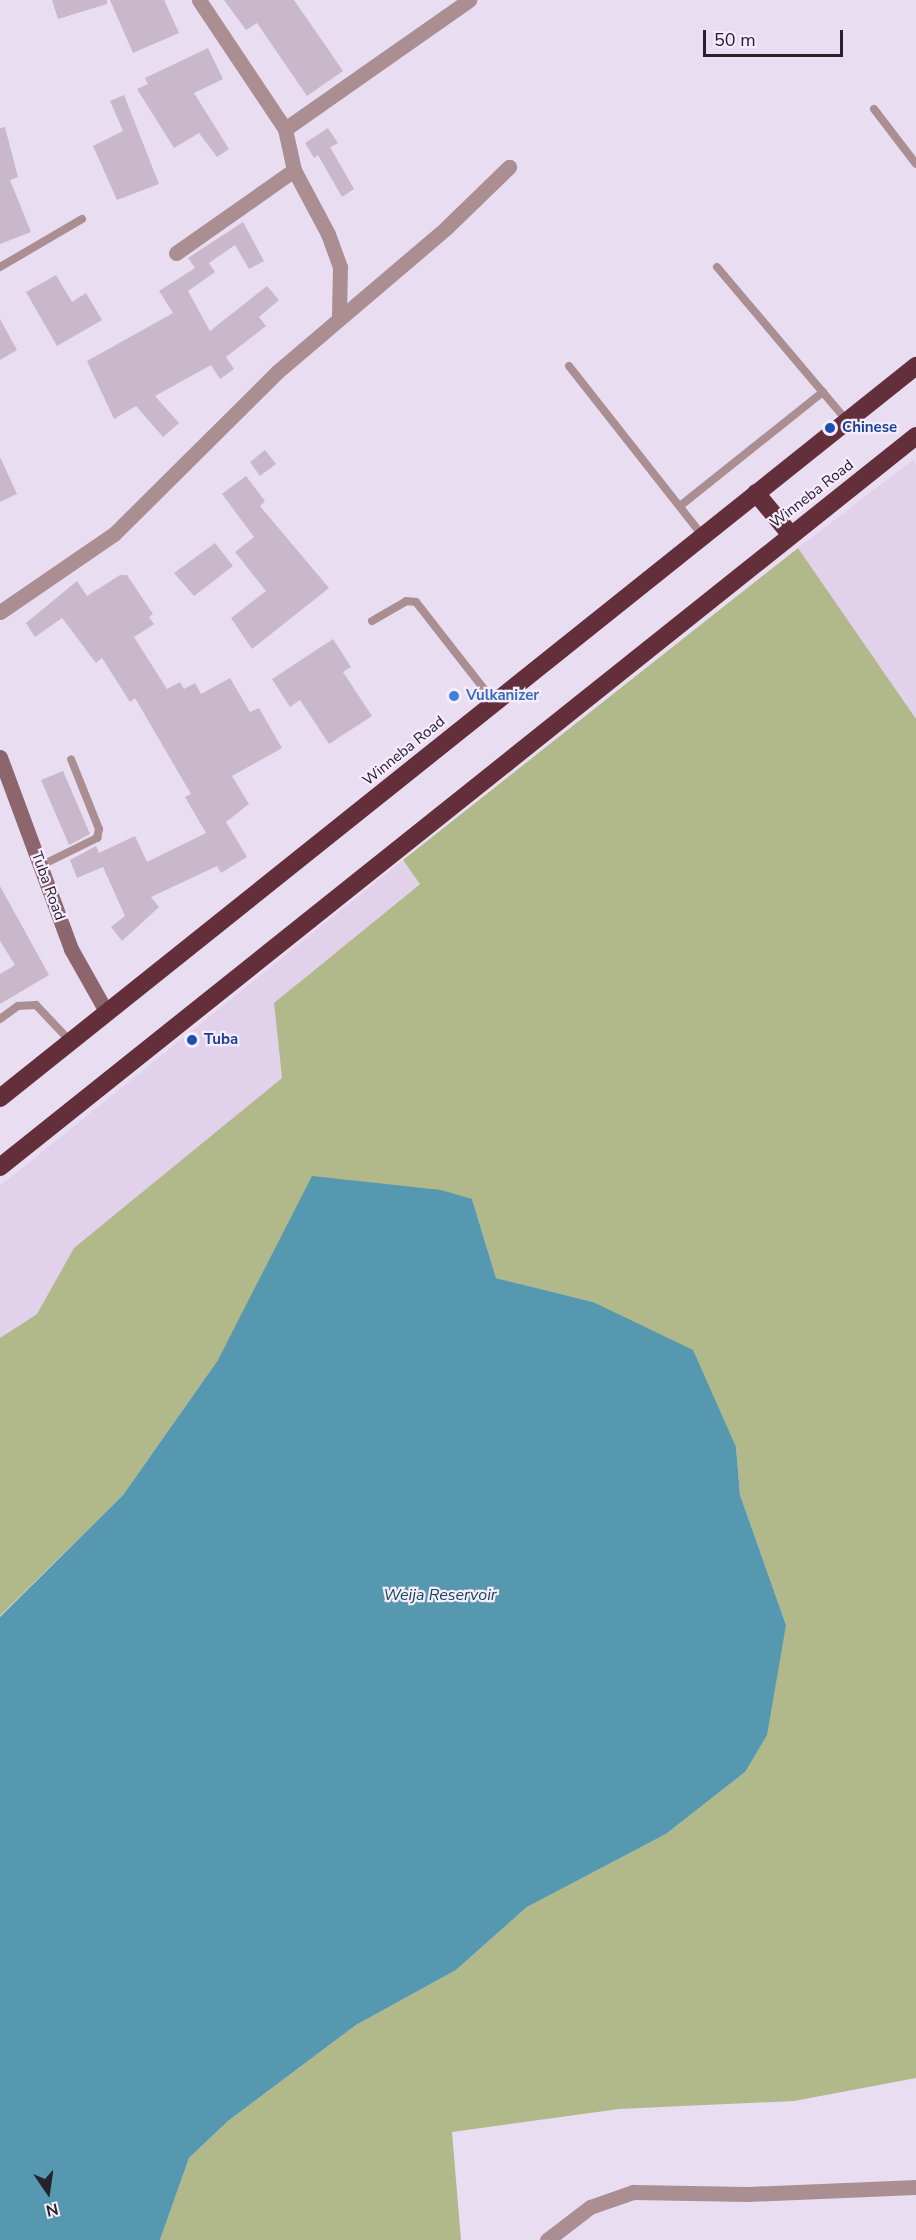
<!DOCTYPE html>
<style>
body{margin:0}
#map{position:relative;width:916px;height:2240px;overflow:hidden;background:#e9def1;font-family:"Nunito Sans",sans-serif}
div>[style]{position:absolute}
.built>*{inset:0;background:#e1d1eb}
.green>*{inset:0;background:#b1b98a}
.water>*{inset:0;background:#5598b0}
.building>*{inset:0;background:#c9b8c9}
.lane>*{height:8px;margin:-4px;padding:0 4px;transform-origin:4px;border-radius:4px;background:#aa8e92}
.street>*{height:15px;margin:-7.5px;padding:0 7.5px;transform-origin:7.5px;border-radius:7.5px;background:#aa8e92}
.secondary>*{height:15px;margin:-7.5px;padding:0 7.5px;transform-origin:7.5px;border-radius:7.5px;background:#8d656c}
.highway>*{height:18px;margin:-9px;padding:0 9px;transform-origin:9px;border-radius:9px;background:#632f3b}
.dots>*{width:16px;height:16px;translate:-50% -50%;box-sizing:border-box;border:3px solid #f7ebff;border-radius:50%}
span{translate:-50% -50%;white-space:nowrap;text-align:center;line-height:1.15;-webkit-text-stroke:4.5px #f7ebff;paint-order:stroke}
.transit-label{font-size:15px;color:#164399;font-weight:700}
.left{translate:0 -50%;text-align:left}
.street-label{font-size:15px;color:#272229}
.shop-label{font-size:15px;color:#366cbe;font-weight:700}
.water-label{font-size:16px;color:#0e485a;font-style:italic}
.north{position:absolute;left:18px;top:2162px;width:60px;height:60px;-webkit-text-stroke:4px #f7ebff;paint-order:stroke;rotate:167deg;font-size:16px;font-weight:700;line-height:24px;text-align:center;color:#272229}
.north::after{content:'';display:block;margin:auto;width:21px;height:27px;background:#272229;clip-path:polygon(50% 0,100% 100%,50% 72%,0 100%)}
.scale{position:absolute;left:703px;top:30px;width:140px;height:27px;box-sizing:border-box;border:3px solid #272229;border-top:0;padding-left:8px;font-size:18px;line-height:21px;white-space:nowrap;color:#272229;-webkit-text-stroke:4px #f7ebff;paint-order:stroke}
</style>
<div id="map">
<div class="built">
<div style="clip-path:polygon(913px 460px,916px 465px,916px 719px,798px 548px)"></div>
<div style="clip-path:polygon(403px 860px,420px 883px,274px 1003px,282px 1078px,75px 1248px,37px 1314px,0 1338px,0 1186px)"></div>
</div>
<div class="green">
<div style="clip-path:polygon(798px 548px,916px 719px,916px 2078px,794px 2101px,619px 2109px,452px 2132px,461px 2240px,160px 2240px,189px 2158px,228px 2121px,356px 2025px,456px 1970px,527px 1907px,666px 1834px,745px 1772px,786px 1625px,740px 1495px,736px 1447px,593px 1302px,496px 1278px,472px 1199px,218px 1360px,123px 1495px,0 1616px,0 1338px,37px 1314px,74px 1248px,282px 1078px,274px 1003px,420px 884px,403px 860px)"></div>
</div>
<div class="water">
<div style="clip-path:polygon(312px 1176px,441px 1190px,472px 1199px,496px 1278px,593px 1302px,693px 1350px,736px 1447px,740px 1495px,786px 1625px,767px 1735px,745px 1772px,666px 1834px,527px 1907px,456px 1970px,356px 2025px,228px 2121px,189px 2158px,160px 2240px,0 2240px,0 1617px,123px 1495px,218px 1360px)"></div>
</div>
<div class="building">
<div style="clip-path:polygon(52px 0,107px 0,107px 4px,58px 19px)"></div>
<div style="clip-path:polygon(110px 0,164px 0,179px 33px,133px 53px)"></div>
<div style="clip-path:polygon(224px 0,294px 0,343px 71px,307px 96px,257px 23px,246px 30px)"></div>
<div style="clip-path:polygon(208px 48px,223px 79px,194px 93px,229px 149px,217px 157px,199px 133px,174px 148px,137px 89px,148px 84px,145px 78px)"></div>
<div style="clip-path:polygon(124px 95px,159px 184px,117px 200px,93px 146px,123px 131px,110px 101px)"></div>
<div style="clip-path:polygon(5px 127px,18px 177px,10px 180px,31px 232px,0 244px,0 128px)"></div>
<div style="clip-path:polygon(328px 128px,338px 143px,330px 147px,354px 189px,342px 197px,318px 155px,314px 158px,305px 143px)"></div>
<div style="clip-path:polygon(243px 222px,264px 261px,249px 269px,235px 245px,209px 263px,215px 272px,188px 291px,210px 331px,267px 286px,279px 300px,259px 317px,266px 326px,226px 357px,234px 369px,220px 379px,211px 365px,155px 396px,179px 423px,163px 437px,136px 406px,114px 419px,87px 361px,173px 313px,159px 291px,195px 268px,188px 258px)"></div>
<div style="clip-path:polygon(56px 275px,72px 302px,86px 293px,102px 320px,57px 346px,26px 292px)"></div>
<div style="clip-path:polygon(0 319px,17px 350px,0 360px)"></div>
<div style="clip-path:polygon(265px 450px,276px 464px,260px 476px,250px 462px)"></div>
<div style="clip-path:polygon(0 457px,17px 494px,0 502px)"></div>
<div style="clip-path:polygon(246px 476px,265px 501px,260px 506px,329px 588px,252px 649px,231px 618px,266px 591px,235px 552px,254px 537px,222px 494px)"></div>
<div style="clip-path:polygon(215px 543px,233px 566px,194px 596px,174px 573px)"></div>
<div style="clip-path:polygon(120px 575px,127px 575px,153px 614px,149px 617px,154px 624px,134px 637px,167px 689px,180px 682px,184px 689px,195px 683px,201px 694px,230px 678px,250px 712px,259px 708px,282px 748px,232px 776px,249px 804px,226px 822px,247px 857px,221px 873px,217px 866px,151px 897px,159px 907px,122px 941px,111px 927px,125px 916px,103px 867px,77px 878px,70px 860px,96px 846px,99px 853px,135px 836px,147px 862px,206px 833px,185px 797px,191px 794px,135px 698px,130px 702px,102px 658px,96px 663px,62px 618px,35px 637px,26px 623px,77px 581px,87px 596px)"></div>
<div style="clip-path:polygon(333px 639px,351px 667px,343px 672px,372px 716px,329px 744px,300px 700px,290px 707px,272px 679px)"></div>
<div style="clip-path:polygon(63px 771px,90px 834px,69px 845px,41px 780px)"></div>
<div style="clip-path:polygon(0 886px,49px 975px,0 1004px,0 974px,15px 965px,0 941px)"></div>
</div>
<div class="lane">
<div style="left:874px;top:109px;width:69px;rotate:52.6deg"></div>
<div style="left:0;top:267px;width:95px;rotate:-30.3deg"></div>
<div style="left:717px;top:267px;width:202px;rotate:49.8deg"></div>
<div style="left:569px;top:366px;width:216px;rotate:51.8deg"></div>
<div style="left:680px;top:506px;width:183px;rotate:-38.6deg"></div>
<div style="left:372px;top:621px;width:39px;rotate:-30deg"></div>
<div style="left:406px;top:601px;width:10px;rotate:6deg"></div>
<div style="left:416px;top:602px;width:127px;rotate:52deg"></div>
<div style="left:40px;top:866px;width:64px;rotate:-26.2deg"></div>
<div style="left:97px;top:838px;width:9px;rotate:-77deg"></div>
<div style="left:99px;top:829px;width:75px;rotate:-111.8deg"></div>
<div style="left:0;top:1019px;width:22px;rotate:-36deg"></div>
<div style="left:18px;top:1006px;width:18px;rotate:-3deg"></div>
<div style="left:36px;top:1005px;width:50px;rotate:46.6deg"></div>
</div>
<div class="street">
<div style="left:199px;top:0;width:155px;rotate:56.3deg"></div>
<div style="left:285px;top:129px;width:42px;rotate:77.6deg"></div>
<div style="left:294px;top:170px;width:72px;rotate:62deg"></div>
<div style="left:328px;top:234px;width:35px;rotate:70deg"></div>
<div style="left:340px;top:267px;width:48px;rotate:91.2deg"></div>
<div style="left:285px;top:129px;width:225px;rotate:-35deg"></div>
<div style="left:176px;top:253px;width:144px;rotate:-35.1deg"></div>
<div style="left:0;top:612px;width:138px;rotate:-34.4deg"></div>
<div style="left:114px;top:534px;width:230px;rotate:-44.8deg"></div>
<div style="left:277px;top:372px;width:222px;rotate:-40.4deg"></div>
<div style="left:446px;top:228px;width:88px;rotate:-44.1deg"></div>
<div style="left:547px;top:2240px;width:54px;rotate:-37.5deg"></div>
<div style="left:590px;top:2207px;width:46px;rotate:-19.2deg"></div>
<div style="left:633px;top:2192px;width:115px;rotate:1deg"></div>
<div style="left:748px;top:2194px;width:168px;rotate:-2.4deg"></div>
</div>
<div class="secondary">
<div style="left:0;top:757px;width:205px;rotate:69.7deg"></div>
<div style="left:71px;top:949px;width:71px;rotate:60.6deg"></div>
</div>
<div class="highway">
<div style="left:756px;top:493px;width:53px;rotate:50.3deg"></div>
<div style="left:0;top:1098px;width:1173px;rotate:-38.63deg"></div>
<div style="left:0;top:1167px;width:1172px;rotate:-38.59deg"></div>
</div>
<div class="dots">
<div style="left:830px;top:428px;background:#1a4fb4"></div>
<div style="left:454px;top:696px;background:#3f7fe0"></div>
<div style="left:192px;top:1040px;background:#1a4fb4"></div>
</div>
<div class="transit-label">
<span class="left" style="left:842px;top:428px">Chinese</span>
<span class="left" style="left:204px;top:1040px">Tuba</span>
</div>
<div class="street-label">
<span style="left:812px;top:494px;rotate:-38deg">Winneba Road</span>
<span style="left:404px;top:751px;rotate:-39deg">Winneba Road</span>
<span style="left:48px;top:886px;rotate:70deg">Tuba Road</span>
</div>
<div class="shop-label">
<span class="left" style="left:466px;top:696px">Vulkanizer</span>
</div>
<div class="water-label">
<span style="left:440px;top:1595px">Weija Reservoir</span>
</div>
<div class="north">N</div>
<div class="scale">50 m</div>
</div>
